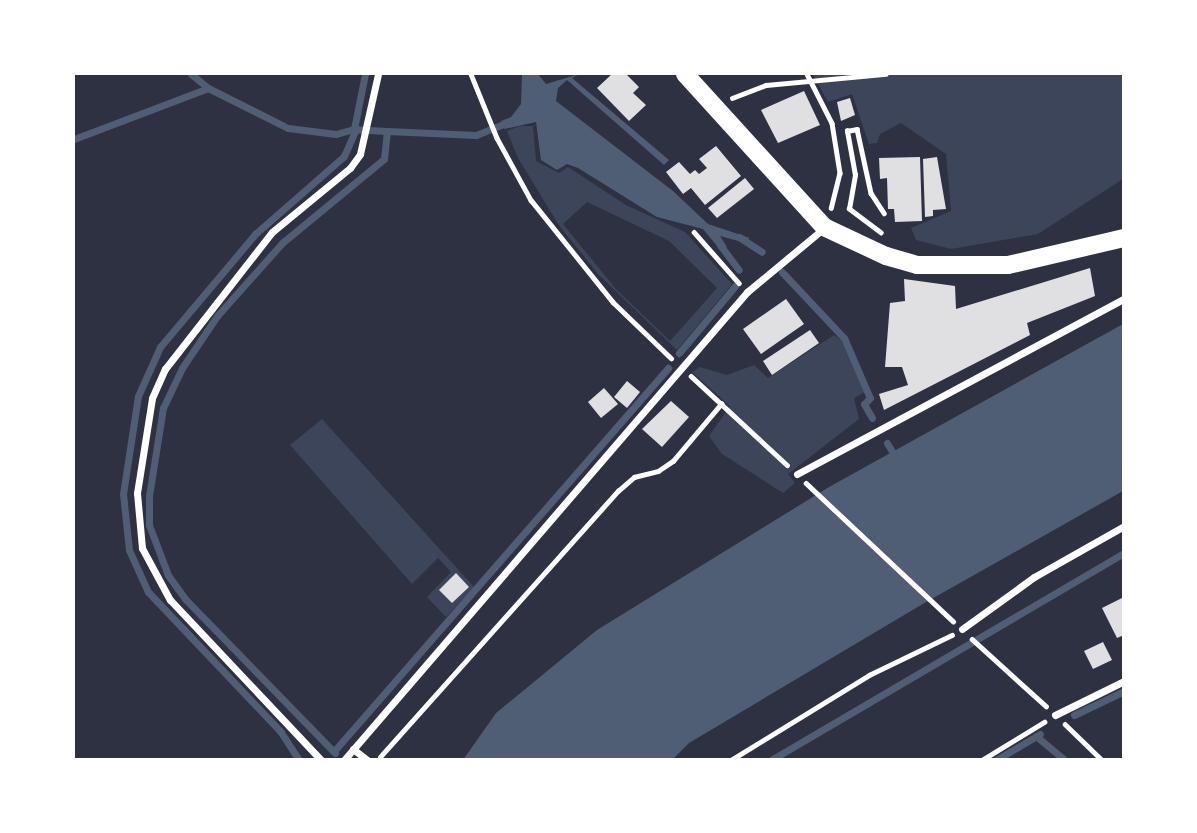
<!DOCTYPE html>
<style>
body{margin:0}
#map{position:relative;width:1197px;height:833px;overflow:hidden;background:#2d3142;font-family:Quicksand,sans-serif}
div>[style]{position:absolute}
.green>*{inset:0;background:#3c4559}
.water>*{inset:0;background:#4f5d75}
.stream>*{height:7px;margin:-3.5px;padding:0 3.5px;transform-origin:3.5px;border-radius:3.5px;background:#4f5d75}
.building>*{inset:0;background:#e0e0e3}
.path>*{height:4.5px;margin:-2.25px;padding:0 2.25px;transform-origin:2.25px;border-radius:2.25px;background:#fff}
.minor>*{height:7px;margin:-3.5px;padding:0 3.5px;transform-origin:3.5px;border-radius:3.5px;background:#fff}
.primary>*{height:18px;margin:-9px;padding:0 9px;transform-origin:9px;border-radius:9px;background:#fff}
span{translate:-50% -50%;white-space:nowrap;text-align:center;line-height:1.15;-webkit-text-stroke:7px #fff;paint-order:stroke}
.frame{position:absolute;inset:0;border:75px solid #fff;pointer-events:none}
</style>
<div id="map">
<div class="green">
<div style="clip-path:polygon(813px 74px,1123px 74px,1123px 179px,1038px 234px,951px 249px,916px 240px,911px 228px,951px 211px,946px 154px,901px 123px,880px 134px,877px 143px,869px 144px,852px 94px,828px 102px)"></div>
<div style="clip-path:polygon(evenodd,520px 126px,533px 126px,536px 161px,559px 173px,568px 167px,626px 205px,685px 232px,732px 284px,677px 350px,598px 274px,560px 227px,518px 158px,507px 131px,520px 126px,587px 202px,669px 241px,717px 288px,670px 341px,616px 289px,563px 224px,587px 202px)"></div>
<div style="clip-path:polygon(834px 335px,841px 340px,865px 392px,854px 398px,859px 419px,788px 474px,795px 483px,783px 493px,722px 454px,709px 436px,730px 406px,692px 372px,700px 367px,727px 375px,754px 365px,768px 378px)"></div>
<div style="clip-path:polygon(322px 419px,474px 587px,446px 617px,427px 597px,451px 572px,438px 558px,412px 584px,290px 445px)"></div>
</div>
<div class="water">
<div style="clip-path:polygon(522px 74px,538px 74px,546px 84px,579px 74px,572px 78px,669px 160px,664px 165px,567px 80px,558px 88px,556px 101px,673px 191px,708px 224px,750px 238px,742px 242px,720px 236px,727px 247px,722px 252px,703px 229px,657px 217px,578px 168px,567px 164px,557px 170px,541px 160px,536px 122px,504px 129px,501px 121px,511px 117px,521px 104px)"></div>
<div style="clip-path:polygon(1123px 324px,1123px 491px,921px 605px,689px 743px,673px 759px,463px 760px,496px 713px,597px 630px,829px 487px)"></div>
</div>
<div class="stream">
<div style="left:191px;top:74px;width:22px;rotate:39deg"></div>
<div style="left:208px;top:88px;width:89px;rotate:26.6deg"></div>
<div style="left:288px;top:128px;width:48px;rotate:7.1deg"></div>
<div style="left:336px;top:134px;width:19px;rotate:-16deg"></div>
<div style="left:387px;top:131px;width:89px;rotate:2.6deg"></div>
<div style="left:476px;top:135px;width:35px;rotate:-22deg"></div>
<div style="left:74px;top:139px;width:143px;rotate:-20.8deg"></div>
<div style="left:739px;top:237px;width:27px;rotate:33deg"></div>
<div style="left:720px;top:245px;width:31px;rotate:53deg"></div>
<div style="left:782px;top:272px;width:91px;rotate:46.8deg"></div>
<div style="left:844px;top:338px;width:65px;rotate:66.6deg"></div>
<div style="left:870px;top:398px;width:8px;rotate:135deg"></div>
<div style="left:864px;top:404px;width:16px;rotate:60deg"></div>
<div style="left:679px;top:353px;width:87px;rotate:-50.1deg"></div>
<div style="left:887px;top:443px;width:17px;rotate:59deg"></div>
<div style="left:1074px;top:715px;width:55px;rotate:-25.6deg"></div>
<div style="left:1036px;top:736px;width:38px;rotate:40deg"></div>
<div style="left:335px;top:750px;width:507px;rotate:-48.92deg"></div>
<div style="left:335px;top:753px;width:214px;rotate:-134.2deg"></div>
<div style="left:186px;top:600px;width:31px;rotate:-126deg"></div>
<div style="left:168px;top:575px;width:53px;rotate:-110.8deg"></div>
<div style="left:149px;top:525px;width:29px;rotate:-90deg"></div>
<div style="left:149px;top:496px;width:89px;rotate:-81deg"></div>
<div style="left:163px;top:408px;width:44px;rotate:-64.6deg"></div>
<div style="left:182px;top:368px;width:63px;rotate:-56.1deg"></div>
<div style="left:217px;top:316px;width:98px;rotate:-48.3deg"></div>
<div style="left:282px;top:243px;width:132px;rotate:-39.5deg"></div>
<div style="left:384px;top:159px;width:28px;rotate:-84deg"></div>
<div style="left:387px;top:131px;width:33px;rotate:-177deg"></div>
<div style="left:354px;top:129px;width:56px;rotate:-78.7deg"></div>
<div style="left:299px;top:760px;width:33px;rotate:-123deg"></div>
<div style="left:281px;top:732px;width:193px;rotate:-133.5deg"></div>
<div style="left:148px;top:592px;width:46px;rotate:-114.3deg"></div>
<div style="left:129px;top:550px;width:56px;rotate:-96.1deg"></div>
<div style="left:123px;top:494px;width:99px;rotate:-81.3deg"></div>
<div style="left:138px;top:396px;width:54px;rotate:-65.8deg"></div>
<div style="left:160px;top:347px;width:148px;rotate:-49.9deg"></div>
<div style="left:255px;top:234px;width:118px;rotate:-41.2deg"></div>
<div style="left:344px;top:156px;width:30px;rotate:-66deg"></div>
<div style="left:771px;top:760px;width:409px;rotate:-30.4deg"></div>
<div style="left:996px;top:760px;width:51px;rotate:-30.6deg"></div>
</div>
<div class="building">
<div style="clip-path:polygon(612px 74px,626px 74px,639px 87px,633px 93px,646px 105px,629px 121px,597px 88px)"></div>
<div style="clip-path:polygon(804px 91px,820px 125px,778px 143px,761px 110px)"></div>
<div style="clip-path:polygon(850px 98px,855px 115px,841px 121px,837px 102px)"></div>
<div style="clip-path:polygon(716px 146px,741px 176px,705px 205px,691px 188px,683px 194px,666px 172px,679px 162px,690px 174px,695px 170px,699px 174px,707px 168px,699px 159px)"></div>
<div style="clip-path:polygon(920px 157px,922px 221px,895px 222px,894px 209px,888px 209px,887px 178px,880px 179px,879px 158px)"></div>
<div style="clip-path:polygon(937px 157px,946px 209px,933px 210px,933px 216px,925px 217px,923px 159px)"></div>
<div style="clip-path:polygon(745px 178px,754px 189px,717px 218px,708px 208px)"></div>
<div style="clip-path:polygon(1090px 268px,1095px 296px,1027px 323px,1030px 335px,884px 410px,879px 394px,908px 385px,902px 367px,885px 367px,890px 303px,905px 301px,904px 279px,955px 286px,956px 309px)"></div>
<div style="clip-path:polygon(786px 299px,804px 324px,761px 354px,743px 329px)"></div>
<div style="clip-path:polygon(810px 330px,819px 343px,772px 375px,763px 361px)"></div>
<div style="clip-path:polygon(627px 381px,640px 392px,627px 408px,614px 397px)"></div>
<div style="clip-path:polygon(604px 388px,618px 404px,601px 418px,588px 402px)"></div>
<div style="clip-path:polygon(671px 401px,689px 417px,662px 447px,642px 429px)"></div>
<div style="clip-path:polygon(456px 573px,469px 587px,452px 603px,439px 590px)"></div>
<div style="clip-path:polygon(1124px 597px,1124px 635px,1117px 638px,1102px 608px)"></div>
<div style="clip-path:polygon(1103px 642px,1112px 660px,1093px 669px,1084px 651px)"></div>
</div>
<div class="path">
<div style="left:471px;top:74px;width:69px;rotate:67.9deg"></div>
<div style="left:497px;top:138px;width:71px;rotate:61.3deg"></div>
<div style="left:531px;top:200px;width:131px;rotate:51.2deg"></div>
<div style="left:613px;top:302px;width:81px;rotate:44deg"></div>
<div style="left:807px;top:74px;width:55px;rotate:63deg"></div>
<div style="left:832px;top:123px;width:51px;rotate:80.9deg"></div>
<div style="left:840px;top:173px;width:36px;rotate:104deg"></div>
<div style="left:732px;top:98px;width:36px;rotate:-21deg"></div>
<div style="left:766px;top:85px;width:120px;rotate:-5.3deg"></div>
<div style="left:694px;top:232px;width:68px;rotate:48.6deg"></div>
<div style="left:881px;top:233px;width:40px;rotate:-143deg"></div>
<div style="left:849px;top:209px;width:35px;rotate:-80deg"></div>
<div style="left:855px;top:175px;width:45px;rotate:-100.3deg"></div>
<div style="left:847px;top:131px;width:10px;rotate:-11deg"></div>
<div style="left:857px;top:129px;width:66px;rotate:77.7deg"></div>
<div style="left:871px;top:193px;width:24px;rotate:57deg"></div>
<div style="left:691px;top:376px;width:131px;rotate:42.8deg"></div>
<div style="left:806px;top:483px;width:202px;rotate:43.2deg"></div>
<div style="left:972px;top:639px;width:100px;rotate:42.2deg"></div>
<div style="left:1065px;top:724px;width:52px;rotate:44.2deg"></div>
<div style="left:380px;top:757px;width:357px;rotate:-48.2deg"></div>
<div style="left:618px;top:491px;width:21px;rotate:-41deg"></div>
<div style="left:634px;top:477px;width:25px;rotate:-14deg"></div>
<div style="left:658px;top:471px;width:18px;rotate:-34deg"></div>
<div style="left:673px;top:461px;width:75px;rotate:-49.9deg"></div>
<div style="left:731px;top:760px;width:162px;rotate:-31.6deg"></div>
<div style="left:869px;top:675px;width:92px;rotate:-25.7deg"></div>
<div style="left:982px;top:760px;width:73px;rotate:-31.5deg"></div>
</div>
<div class="minor">
<div style="left:797px;top:474px;width:371px;rotate:-28.2deg"></div>
<div style="left:962px;top:629px;width:89px;rotate:-35.8deg"></div>
<div style="left:1034px;top:577px;width:103px;rotate:-29.5deg"></div>
<div style="left:1055px;top:715px;width:77px;rotate:-26.2deg"></div>
<div style="left:353px;top:749px;width:18px;rotate:38deg"></div>
<div style="left:321px;top:760px;width:220px;rotate:-133.3deg"></div>
<div style="left:170px;top:600px;width:59px;rotate:-118.3deg"></div>
<div style="left:142px;top:548px;width:55px;rotate:-95.2deg"></div>
<div style="left:137px;top:493px;width:96px;rotate:-81deg"></div>
<div style="left:152px;top:398px;width:32px;rotate:-66deg"></div>
<div style="left:165px;top:369px;width:174px;rotate:-52deg"></div>
<div style="left:272px;top:232px;width:101px;rotate:-39.4deg"></div>
<div style="left:350px;top:168px;width:17px;rotate:-54deg"></div>
<div style="left:360px;top:154px;width:82px;rotate:-77.3deg"></div>
<div style="left:344px;top:760px;width:618px;rotate:-49.27deg"></div>
<div style="left:747px;top:292px;width:100px;rotate:-39.7deg"></div>
</div>
<div class="primary">
<div style="left:685px;top:74px;width:207px;rotate:47.7deg"></div>
<div style="left:824px;top:227px;width:68px;rotate:25.1deg"></div>
<div style="left:886px;top:256px;width:32px;rotate:16deg"></div>
<div style="left:917px;top:265px;width:91px"></div>
<div style="left:1008px;top:265px;width:119px;rotate:-13.1deg"></div>
</div>
<div class="frame"></div>
</div>
